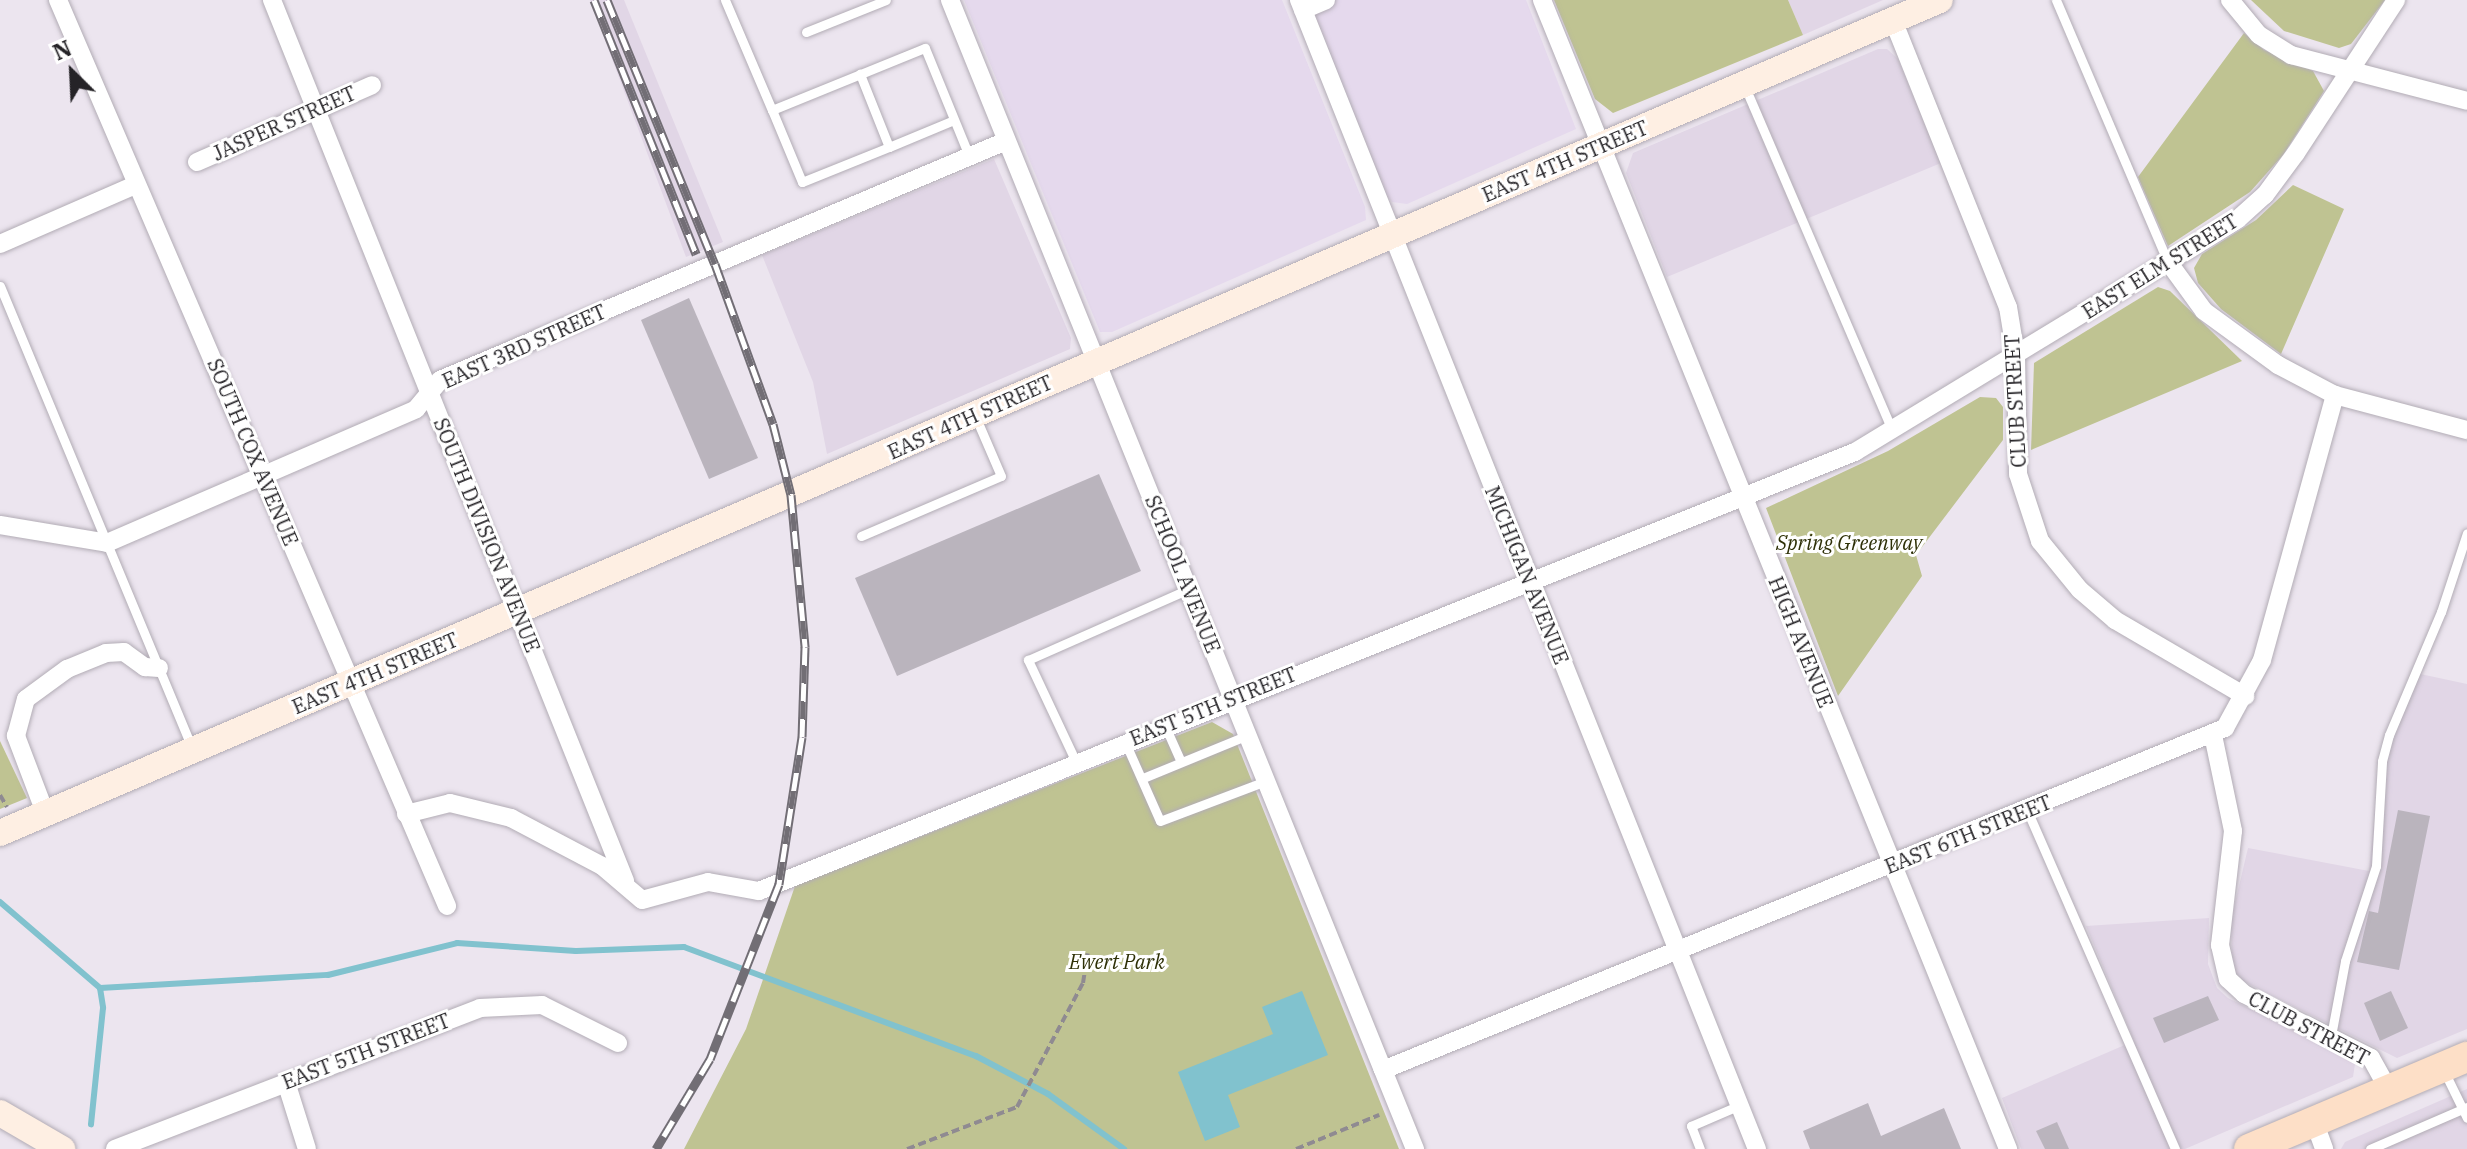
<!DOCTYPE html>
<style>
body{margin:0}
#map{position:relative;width:2467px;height:1149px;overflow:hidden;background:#ece5ef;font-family:"IBM Plex Serif",serif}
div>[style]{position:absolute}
.built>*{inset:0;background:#e1d6e6}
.industrial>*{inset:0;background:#e5d9ed}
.green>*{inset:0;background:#bfc392}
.water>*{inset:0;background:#81c2ce}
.stream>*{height:6px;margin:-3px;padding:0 3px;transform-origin:3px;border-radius:3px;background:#81c2ce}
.building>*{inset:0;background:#bab4bd}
.path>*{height:4px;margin-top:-2px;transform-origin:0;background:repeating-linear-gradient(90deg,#8f8a91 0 8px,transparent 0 12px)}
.roads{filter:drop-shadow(0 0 2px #b2acb5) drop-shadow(0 0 2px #b2acb5)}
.lane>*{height:9px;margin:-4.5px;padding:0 4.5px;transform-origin:4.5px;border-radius:4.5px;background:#fff}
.street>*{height:18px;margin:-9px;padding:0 9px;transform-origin:9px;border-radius:9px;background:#fff}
.secondary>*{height:26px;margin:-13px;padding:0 13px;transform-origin:13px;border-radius:13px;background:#feefe3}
.primary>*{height:30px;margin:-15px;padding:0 15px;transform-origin:15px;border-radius:15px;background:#fddfc7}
.rail>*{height:9px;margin-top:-4.5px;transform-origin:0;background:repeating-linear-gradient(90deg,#fff 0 18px,#726e75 0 36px);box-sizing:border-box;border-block:2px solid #726e75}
span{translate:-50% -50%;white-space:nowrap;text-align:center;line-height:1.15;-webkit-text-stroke:6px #fff;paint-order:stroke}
.street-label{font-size:20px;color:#252327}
.park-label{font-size:20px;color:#2e3007;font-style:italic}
.north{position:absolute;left:32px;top:32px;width:80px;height:80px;-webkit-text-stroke:6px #fff;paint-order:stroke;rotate:336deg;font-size:22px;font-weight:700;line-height:32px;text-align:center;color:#252327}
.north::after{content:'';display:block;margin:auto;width:28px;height:36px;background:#252327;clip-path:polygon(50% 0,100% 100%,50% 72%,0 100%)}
</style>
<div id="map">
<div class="built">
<div style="clip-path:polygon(590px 0,624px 0,723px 242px,686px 257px)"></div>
<div style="clip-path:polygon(1788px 0,1883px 0,1803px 35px)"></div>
<div style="clip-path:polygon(1878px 49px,1887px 49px,1898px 59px,1941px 163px,1667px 277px,1626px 173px,1633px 153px)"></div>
<div style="clip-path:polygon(994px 159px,1071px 338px,1070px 349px,827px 454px,813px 382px,762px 255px)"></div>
<div style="clip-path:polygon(2411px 672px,2467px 684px,2467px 1029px,2397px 1058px,2239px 979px,2232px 969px,2231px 920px,2248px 848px,2369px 871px,2380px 756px)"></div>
<div style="clip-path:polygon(2209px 918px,2208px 964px,2217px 988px,2228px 998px,2347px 1057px,2355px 1064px,2353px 1077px,2185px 1149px,2021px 1149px,2002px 1098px,2134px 1041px,2086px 926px)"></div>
<div style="clip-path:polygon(2467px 1089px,2467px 1149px,2341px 1149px,2345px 1142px)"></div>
</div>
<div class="industrial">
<div style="clip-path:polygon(964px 0,1282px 0,1365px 207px,1366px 220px,1112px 332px,1100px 332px)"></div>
<div style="clip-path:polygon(1306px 0,1526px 0,1576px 129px,1407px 204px,1392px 202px,1384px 193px)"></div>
</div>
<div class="green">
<div style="clip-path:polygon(1554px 0,1788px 0,1803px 35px,1613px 113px,1595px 99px)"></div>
<div style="clip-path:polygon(2251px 0,2385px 0,2351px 44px,2339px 48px,2284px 31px)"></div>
<div style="clip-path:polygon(2244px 33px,2264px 50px,2313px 71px,2324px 91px,2283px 155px,2250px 192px,2168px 246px,2138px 177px)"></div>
<div style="clip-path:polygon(2293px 185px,2344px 209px,2281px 354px,2221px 309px,2198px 283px,2194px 268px,2202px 254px,2256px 220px)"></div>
<div style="clip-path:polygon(2158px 287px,2170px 291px,2242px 361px,2031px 450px,2034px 363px)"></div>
<div style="clip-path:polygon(1980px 397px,1996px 398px,2003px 407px,2003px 440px,1916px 555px,1922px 576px,1838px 696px,1766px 508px,1888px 451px)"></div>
<div style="clip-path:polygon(1212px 722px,1233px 734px,1399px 1149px,684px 1149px,746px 1029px,795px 886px)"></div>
<div style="clip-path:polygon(0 741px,27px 798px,0 809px)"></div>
</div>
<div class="water">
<div style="clip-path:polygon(1302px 991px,1328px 1055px,1228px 1095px,1240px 1127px,1205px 1141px,1178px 1072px,1273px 1034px,1262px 1007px)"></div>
</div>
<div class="stream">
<div style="left:0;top:902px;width:132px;rotate:40.7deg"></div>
<div style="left:100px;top:988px;width:20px;rotate:81deg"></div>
<div style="left:103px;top:1008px;width:117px;rotate:95.9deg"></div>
<div style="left:100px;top:988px;width:228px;rotate:-3.3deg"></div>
<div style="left:328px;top:975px;width:133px;rotate:-13.9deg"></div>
<div style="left:457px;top:943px;width:119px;rotate:3.8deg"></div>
<div style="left:576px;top:951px;width:108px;rotate:-2.1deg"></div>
<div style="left:684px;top:947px;width:312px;rotate:20.5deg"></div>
<div style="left:976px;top:1056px;width:81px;rotate:27.8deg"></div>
<div style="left:1048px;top:1094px;width:94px;rotate:35.9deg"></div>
</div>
<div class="building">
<div style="clip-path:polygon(689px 298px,758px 458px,709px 479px,641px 320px)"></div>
<div style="clip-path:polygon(1099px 474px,1141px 571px,897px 676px,855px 578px)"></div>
<div style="clip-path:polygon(2398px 810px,2430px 816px,2399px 970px,2357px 962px,2369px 911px,2378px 913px)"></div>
<div style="clip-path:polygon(2391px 991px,2408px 1028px,2380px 1041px,2364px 1003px)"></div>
<div style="clip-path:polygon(2208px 996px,2219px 1020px,2164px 1043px,2153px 1018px)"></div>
<div style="clip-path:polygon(1868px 1103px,1881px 1136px,1944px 1108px,1961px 1149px,1810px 1149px,1803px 1131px)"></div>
<div style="clip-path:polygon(2057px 1122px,2069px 1149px,2045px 1149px,2036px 1131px)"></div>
</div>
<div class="path">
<div style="left:0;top:795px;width:14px;rotate:60deg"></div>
<div style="left:907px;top:1149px;width:118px;rotate:-20.9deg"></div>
<div style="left:1017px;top:1107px;width:140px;rotate:-62deg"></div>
<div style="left:1083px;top:983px;width:30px;rotate:-81deg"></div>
<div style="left:1296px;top:1149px;width:90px;rotate:-22.3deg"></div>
</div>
<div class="roads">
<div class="lane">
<div style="left:725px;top:0;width:120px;rotate:66.9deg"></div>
<div style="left:772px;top:110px;width:165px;rotate:-22.1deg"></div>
<div style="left:925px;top:48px;width:117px;rotate:67.8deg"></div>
<div style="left:2056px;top:0;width:285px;rotate:66.9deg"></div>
<div style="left:806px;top:32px;width:86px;rotate:-21.8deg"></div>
<div style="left:1745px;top:87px;width:373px;rotate:66.8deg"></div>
<div style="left:772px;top:110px;width:78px;rotate:67.4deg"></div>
<div style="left:802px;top:182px;width:94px;rotate:-21.9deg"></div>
<div style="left:889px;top:147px;width:79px;rotate:-111.7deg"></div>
<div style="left:889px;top:147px;width:70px;rotate:-22.6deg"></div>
<div style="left:0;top:286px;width:500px;rotate:67.43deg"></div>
<div style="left:861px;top:536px;width:152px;rotate:-23.2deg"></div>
<div style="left:1001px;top:476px;width:63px;rotate:-113.3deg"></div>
<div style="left:1165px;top:726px;width:39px;rotate:66deg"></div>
<div style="left:1125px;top:742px;width:86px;rotate:66.1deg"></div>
<div style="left:1160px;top:821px;width:113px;rotate:-20.7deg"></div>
<div style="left:1076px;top:762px;width:113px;rotate:-115.2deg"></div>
<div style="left:1028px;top:660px;width:176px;rotate:-23.8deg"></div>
<div style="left:1143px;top:778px;width:113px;rotate:-22.3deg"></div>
<div style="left:2027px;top:810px;width:370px;rotate:66.4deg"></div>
<div style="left:2331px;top:1036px;width:76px;rotate:-79.4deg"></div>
<div style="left:2345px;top:961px;width:100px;rotate:-71.9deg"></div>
<div style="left:2376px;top:866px;width:105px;rotate:-86.7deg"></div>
<div style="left:2382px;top:761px;width:27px;rotate:-75deg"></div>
<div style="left:2389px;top:735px;width:134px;rotate:-67.1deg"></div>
<div style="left:2441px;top:612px;width:83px;rotate:-71.8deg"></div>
<div style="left:2444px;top:1071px;width:52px;rotate:63.9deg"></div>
<div style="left:1700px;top:1149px;width:25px;rotate:-111deg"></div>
<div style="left:1691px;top:1126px;width:53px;rotate:-23.2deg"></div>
<div style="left:2370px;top:1149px;width:106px;rotate:-23.4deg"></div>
</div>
<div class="street">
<div style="left:58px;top:0;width:986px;rotate:66.76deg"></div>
<div style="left:272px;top:0;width:949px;rotate:68.16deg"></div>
<div style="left:950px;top:0;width:1240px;rotate:67.97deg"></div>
<div style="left:1299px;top:0;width:1237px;rotate:68.27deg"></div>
<div style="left:1542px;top:0;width:1240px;rotate:67.92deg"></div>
<div style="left:2230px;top:0;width:45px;rotate:50.4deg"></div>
<div style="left:2259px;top:35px;width:38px;rotate:32deg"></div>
<div style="left:2291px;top:55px;width:182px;rotate:14.6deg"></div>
<div style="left:1303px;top:10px;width:25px;rotate:-23deg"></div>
<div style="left:1893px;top:20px;width:309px;rotate:68.2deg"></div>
<div style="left:2008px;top:307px;width:50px;rotate:80.7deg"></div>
<div style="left:2016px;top:356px;width:118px;rotate:89deg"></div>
<div style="left:2018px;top:474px;width:71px;rotate:71.8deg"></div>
<div style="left:2040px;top:541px;width:63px;rotate:50.8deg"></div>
<div style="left:2080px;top:590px;width:46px;rotate:40.6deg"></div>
<div style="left:2115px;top:620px;width:151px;rotate:30.3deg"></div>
<div style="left:197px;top:162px;width:191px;rotate:-23.7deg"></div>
<div style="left:0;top:244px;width:147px;rotate:-23.6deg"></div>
<div style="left:2169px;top:263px;width:59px;rotate:53.9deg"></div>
<div style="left:2204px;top:311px;width:92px;rotate:36.1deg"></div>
<div style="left:2278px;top:365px;width:64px;rotate:27.8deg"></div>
<div style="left:2335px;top:395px;width:137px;rotate:14.9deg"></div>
<div style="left:0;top:525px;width:109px;rotate:9.5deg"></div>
<div style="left:107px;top:543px;width:337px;rotate:-23.4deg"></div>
<div style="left:416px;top:409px;width:38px;rotate:-50deg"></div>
<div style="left:440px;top:380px;width:614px;rotate:-22.89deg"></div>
<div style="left:2213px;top:735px;width:98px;rotate:78.2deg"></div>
<div style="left:2233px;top:831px;width:115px;rotate:96.5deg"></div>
<div style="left:2220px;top:945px;width:35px;rotate:77deg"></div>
<div style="left:2228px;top:979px;width:22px;rotate:43deg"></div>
<div style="left:2244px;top:994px;width:142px;rotate:26.7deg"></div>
<div style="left:2371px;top:1058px;width:37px;rotate:61deg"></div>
<div style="left:406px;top:814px;width:45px;rotate:-14deg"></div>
<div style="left:450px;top:803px;width:63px;rotate:13.8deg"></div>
<div style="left:511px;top:818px;width:103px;rotate:27.8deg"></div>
<div style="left:602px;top:866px;width:52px;rotate:40.4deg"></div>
<div style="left:642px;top:900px;width:68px;rotate:-15.3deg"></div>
<div style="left:708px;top:882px;width:52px;rotate:10deg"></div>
<div style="left:759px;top:891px;width:1181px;rotate:-21.83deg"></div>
<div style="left:1855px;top:452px;width:448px;rotate:-31.3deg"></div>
<div style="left:2238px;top:219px;width:36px;rotate:-42deg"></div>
<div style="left:2265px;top:195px;width:52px;rotate:-53.6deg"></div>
<div style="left:2296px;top:153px;width:183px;rotate:-56.8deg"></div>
<div style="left:46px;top:815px;width:85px;rotate:-110.8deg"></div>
<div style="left:16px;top:736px;width:38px;rotate:-75deg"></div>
<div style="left:26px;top:699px;width:51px;rotate:-36.2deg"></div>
<div style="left:67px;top:669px;width:42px;rotate:-22.3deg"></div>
<div style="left:106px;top:653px;width:18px;rotate:-3deg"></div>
<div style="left:124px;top:652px;width:26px;rotate:36deg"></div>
<div style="left:145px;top:667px;width:14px;rotate:4deg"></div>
<div style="left:1383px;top:1070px;width:909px;rotate:-22.11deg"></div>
<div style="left:2225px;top:728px;width:77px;rotate:-61.4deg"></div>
<div style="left:2262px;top:660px;width:275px;rotate:-74.6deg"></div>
<div style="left:286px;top:1082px;width:70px;rotate:72.6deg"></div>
<div style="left:2314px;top:1121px;width:30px;rotate:70deg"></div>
<div style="left:115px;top:1149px;width:391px;rotate:-21.1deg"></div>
<div style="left:480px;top:1008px;width:62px;rotate:-2.8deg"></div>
<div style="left:542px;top:1005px;width:85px;rotate:26.6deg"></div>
</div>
<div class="secondary">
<div style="left:0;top:833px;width:2111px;rotate:-23.24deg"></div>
<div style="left:0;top:1113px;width:72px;rotate:30.1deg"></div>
</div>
<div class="primary">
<div style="left:2249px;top:1149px;width:237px;rotate:-22.9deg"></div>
</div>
</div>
<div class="rail">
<div style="left:594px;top:0;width:274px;rotate:68.1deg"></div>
<div style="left:607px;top:0;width:285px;rotate:67.8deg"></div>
<div style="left:715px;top:264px;width:170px;rotate:70.1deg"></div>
<div style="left:773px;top:424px;width:73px;rotate:75.8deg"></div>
<div style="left:791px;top:495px;width:153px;rotate:84.7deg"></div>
<div style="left:805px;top:647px;width:90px;rotate:91.9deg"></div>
<div style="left:802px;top:737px;width:149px;rotate:98.9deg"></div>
<div style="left:779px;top:884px;width:188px;rotate:111.5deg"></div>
<div style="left:710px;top:1059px;width:105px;rotate:121deg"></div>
</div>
<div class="street-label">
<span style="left:284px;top:123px;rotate:-24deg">JASPER STREET</span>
<span style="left:1565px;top:161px;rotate:-23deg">EAST 4TH STREET</span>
<span style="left:2160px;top:266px;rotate:-32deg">EAST ELM STREET</span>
<span style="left:524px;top:346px;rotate:-24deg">EAST 3RD STREET</span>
<span style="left:2015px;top:401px;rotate:-93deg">CLUB STREET</span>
<span style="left:970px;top:417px;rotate:-24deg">EAST 4TH STREET</span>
<span style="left:253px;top:452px;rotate:67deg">SOUTH COX AVENUE</span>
<span style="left:487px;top:535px;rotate:68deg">SOUTH DIVISION AVENUE</span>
<span style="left:1183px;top:574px;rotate:68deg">SCHOOL AVENUE</span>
<span style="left:1527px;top:575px;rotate:68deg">MICHIGAN AVENUE</span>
<span style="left:1801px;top:642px;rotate:68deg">HIGH AVENUE</span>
<span style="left:375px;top:673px;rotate:-23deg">EAST 4TH STREET</span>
<span style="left:1213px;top:706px;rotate:-22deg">EAST 5TH STREET</span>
<span style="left:1968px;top:834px;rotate:-22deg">EAST 6TH STREET</span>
<span style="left:2309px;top:1028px;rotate:28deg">CLUB STREET</span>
<span style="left:366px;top:1051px;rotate:-21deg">EAST 5TH STREET</span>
</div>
<div class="park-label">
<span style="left:1849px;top:542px">Spring Greenway</span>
<span style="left:1117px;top:961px">Ewert Park</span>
</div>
<div class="north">N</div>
</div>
